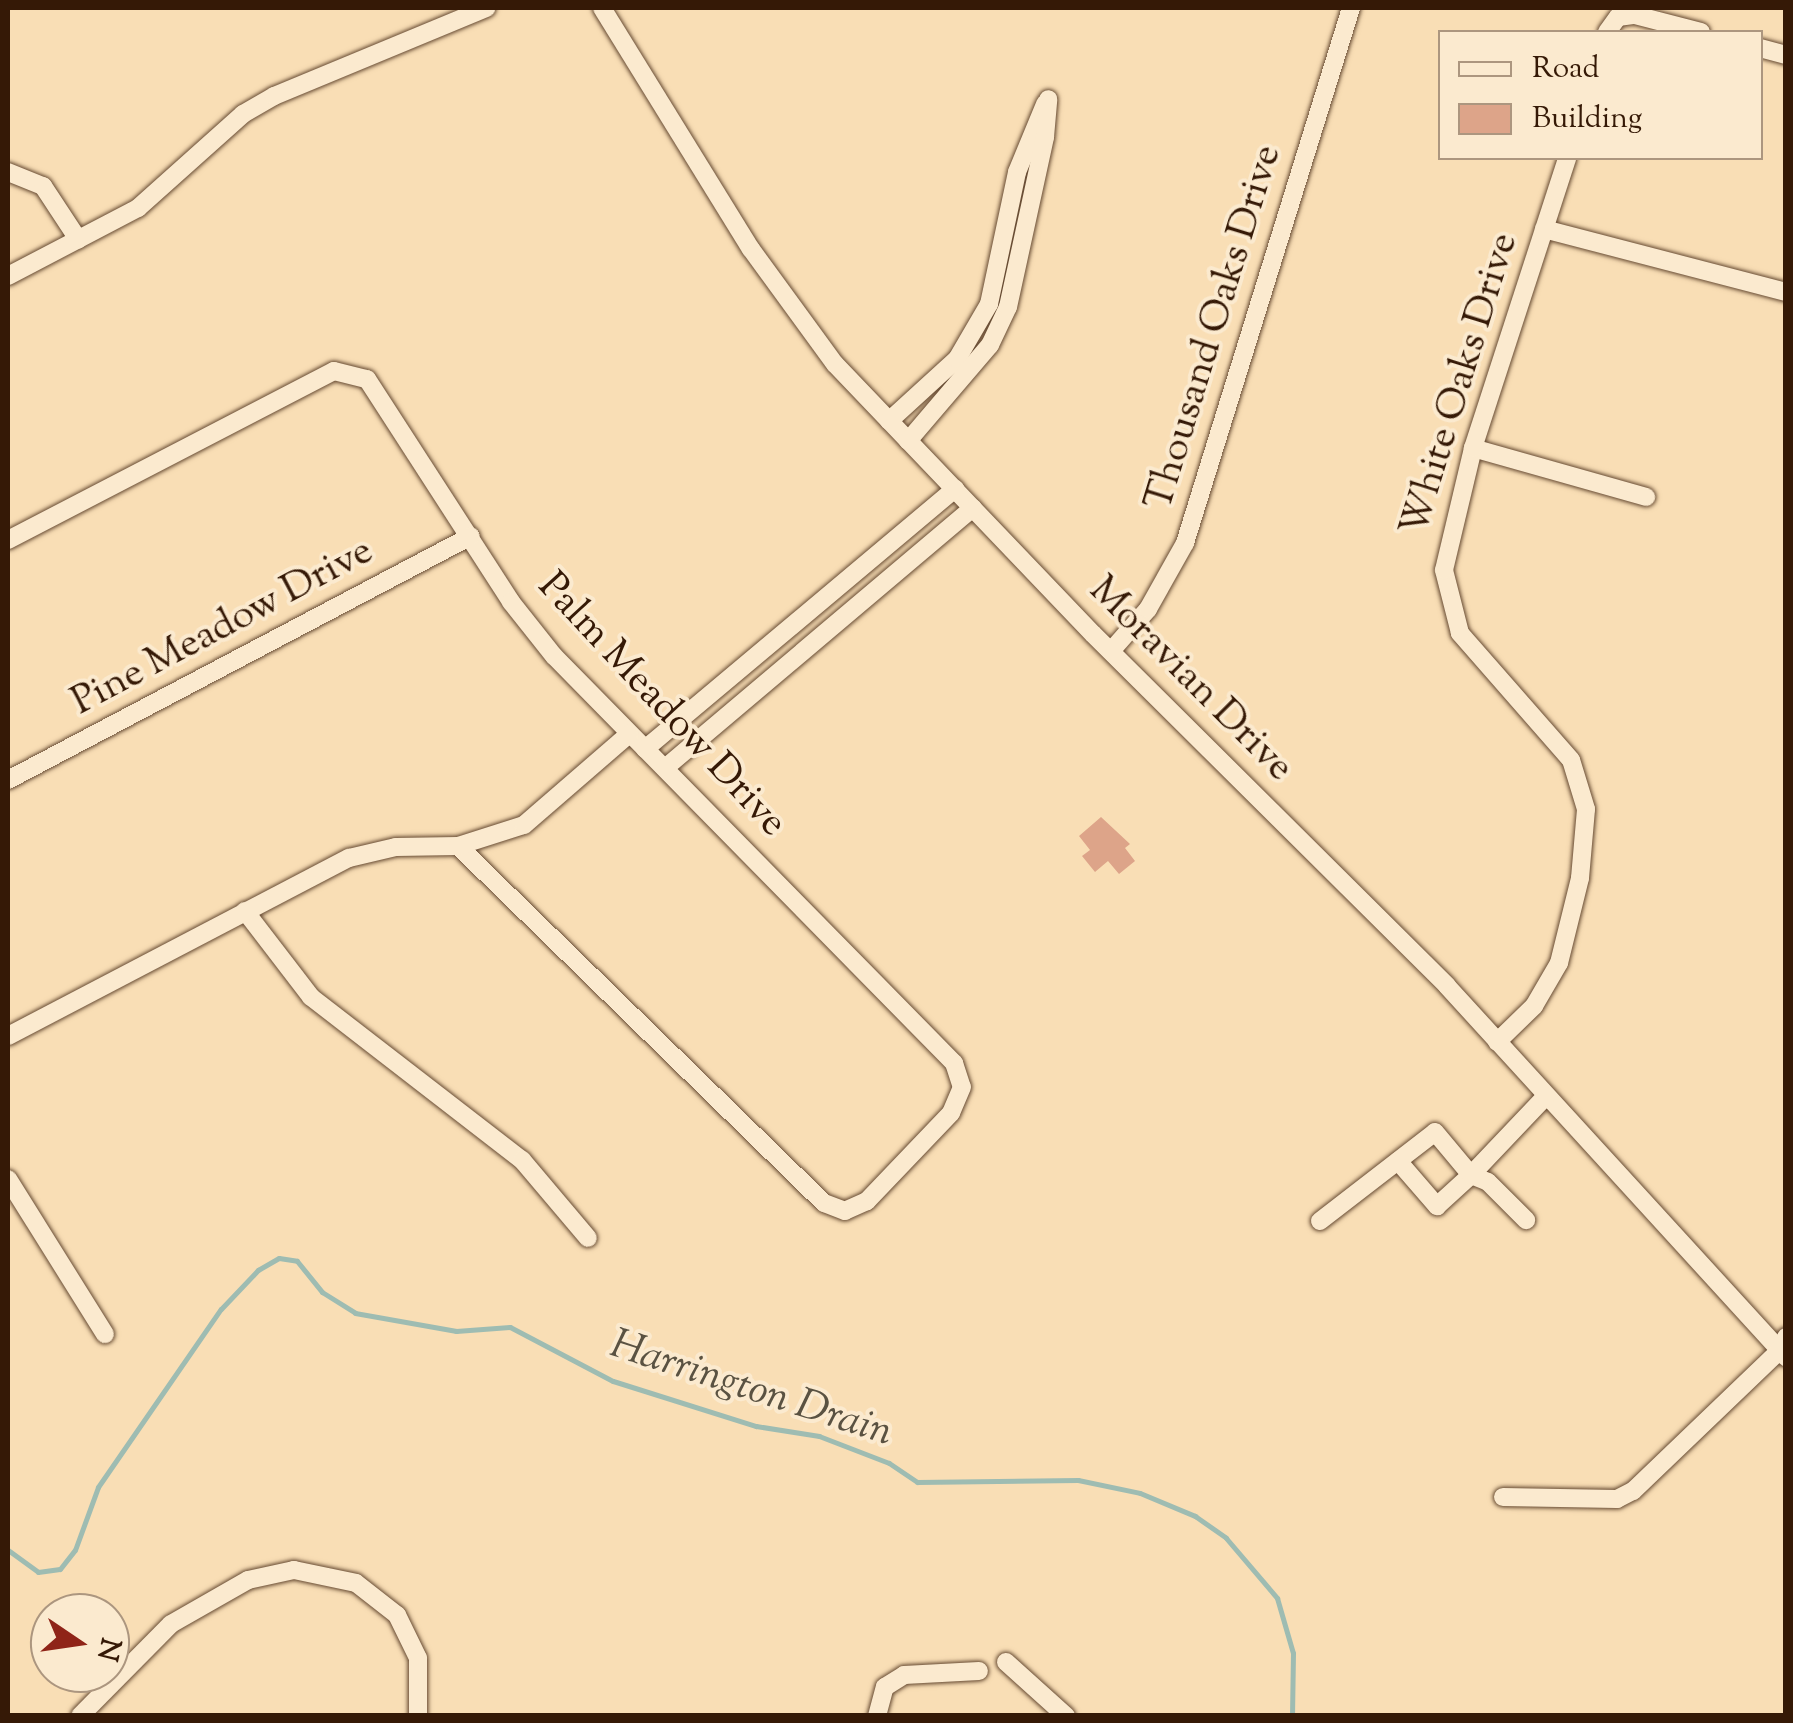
<!DOCTYPE html>
<style>
body{margin:0}
#map{position:relative;width:1793px;height:1723px;overflow:hidden;background:#f9deb5;font-family:"Sorts Mill Goudy",serif}
div>[style]{position:absolute}
.stream>*{height:5px;margin:-2.5px;padding:0 2.5px;transform-origin:2.5px;border-radius:2.5px;background:#9ebcb2}
.building>*{inset:0;background:#dda489}
.roads{filter:drop-shadow(0 0 2px #664a32) drop-shadow(0 0 2px #664a32)}
.minor>*{height:18px;margin:-9px;padding:0 9px;transform-origin:9px;border-radius:9px;background:#fbeacf}
span{translate:-50% -50%;white-space:nowrap;text-align:center;line-height:1.15;-webkit-text-stroke:8px #fbeacf;paint-order:stroke}
.street-label{font-size:40px;color:#351906}
.water-label{font-size:42px;color:#5a5242;font-style:italic}
.frame{position:absolute;inset:0;border:10px solid #351906;pointer-events:none}
.legend{position:absolute;left:1438px;top:30px;width:325px;height:130px;box-sizing:border-box;background:#fbeacf;border:2px solid #ac967f;margin:0;padding:12px 18px;list-style:none;font-size:30px;color:#351906}
.legend li{display:flex;align-items:center;gap:20px;height:50px}
.legend b{width:50px;border:2px solid #ac967f}
.north{position:absolute;left:30px;top:1593px;width:100px;height:100px;box-sizing:border-box;background:#fbeacf;border:2px solid #ac967f;border-radius:50%;rotate:103deg;font-size:28px;font-weight:700;line-height:40px;text-align:center;color:#351906}
.north::after{content:'';display:block;margin:auto;width:35px;height:45px;background:#8f2418;clip-path:polygon(50% 0,100% 100%,50% 72%,0 100%)}
</style>
<div id="map">
<div class="stream">
<div style="left:8px;top:1550px;width:37px;rotate:36deg"></div>
<div style="left:38px;top:1572px;width:22px;rotate:-8deg"></div>
<div style="left:60px;top:1569px;width:24px;rotate:-52deg"></div>
<div style="left:75px;top:1550px;width:67px;rotate:-69.9deg"></div>
<div style="left:98px;top:1487px;width:216px;rotate:-55.4deg"></div>
<div style="left:221px;top:1309px;width:54px;rotate:-46.5deg"></div>
<div style="left:258px;top:1270px;width:24px;rotate:-30deg"></div>
<div style="left:279px;top:1258px;width:18px;rotate:9deg"></div>
<div style="left:297px;top:1261px;width:40px;rotate:51deg"></div>
<div style="left:322px;top:1292px;width:39px;rotate:32deg"></div>
<div style="left:355px;top:1313px;width:103px;rotate:10.1deg"></div>
<div style="left:456px;top:1331px;width:54px;rotate:-4.2deg"></div>
<div style="left:510px;top:1327px;width:116px;rotate:27.7deg"></div>
<div style="left:613px;top:1381px;width:150px;rotate:17.5deg"></div>
<div style="left:756px;top:1426px;width:64px;rotate:9deg"></div>
<div style="left:819px;top:1436px;width:75px;rotate:21.1deg"></div>
<div style="left:889px;top:1463px;width:34px;rotate:34deg"></div>
<div style="left:917px;top:1482px;width:161px;rotate:-0.7deg"></div>
<div style="left:1078px;top:1480px;width:63px;rotate:11.8deg"></div>
<div style="left:1140px;top:1493px;width:60px;rotate:22.7deg"></div>
<div style="left:1195px;top:1516px;width:38px;rotate:35deg"></div>
<div style="left:1226px;top:1538px;width:79px;rotate:49.6deg"></div>
<div style="left:1277px;top:1598px;width:57px;rotate:73.8deg"></div>
<div style="left:1293px;top:1653px;width:63px;rotate:90.9deg"></div>
</div>
<div class="building">
<div style="clip-path:polygon(1101px 817px,1130px 844px,1125px 848px,1135px 861px,1119px 874px,1108px 861px,1095px 872px,1082px 856px,1090px 850px,1079px 836px)"></div>
</div>
<div class="roads">
<div class="minor">
<div style="left:602px;top:8px;width:283px;rotate:58.3deg"></div>
<div style="left:751px;top:249px;width:142px;rotate:53.9deg"></div>
<div style="left:835px;top:364px;width:373px;rotate:46.3deg"></div>
<div style="left:1093px;top:634px;width:499px;rotate:44.8deg"></div>
<div style="left:1447px;top:986px;width:503px;rotate:47.58deg"></div>
<div style="left:1607px;top:32px;width:19px;rotate:-54deg"></div>
<div style="left:1618px;top:17px;width:17px;rotate:-7deg"></div>
<div style="left:1635px;top:15px;width:68px;rotate:14.4deg"></div>
<div style="left:1760px;top:48px;width:27px;rotate:15deg"></div>
<div style="left:8px;top:172px;width:38px;rotate:22deg"></div>
<div style="left:43px;top:186px;width:64px;rotate:56.6deg"></div>
<div style="left:1544px;top:229px;width:250px;rotate:14.6deg"></div>
<div style="left:8px;top:276px;width:147px;rotate:-27.6deg"></div>
<div style="left:138px;top:208px;width:141px;rotate:-41.8deg"></div>
<div style="left:243px;top:114px;width:36px;rotate:-30deg"></div>
<div style="left:274px;top:96px;width:230px;rotate:-22.5deg"></div>
<div style="left:889px;top:421px;width:92px;rotate:-42.4deg"></div>
<div style="left:957px;top:359px;width:64px;rotate:-59.8deg"></div>
<div style="left:989px;top:304px;width:135px;rotate:-78deg"></div>
<div style="left:1017px;top:172px;width:74px;rotate:-67.6deg"></div>
<div style="left:908px;top:441px;width:126px;rotate:-49.5deg"></div>
<div style="left:990px;top:345px;width:42px;rotate:-64.7deg"></div>
<div style="left:1008px;top:307px;width:174px;rotate:-77.7deg"></div>
<div style="left:1045px;top:137px;width:38px;rotate:-85deg"></div>
<div style="left:1473px;top:448px;width:180px;rotate:15.8deg"></div>
<div style="left:8px;top:540px;width:367px;rotate:-27.4deg"></div>
<div style="left:334px;top:371px;width:34px;rotate:14deg"></div>
<div style="left:367px;top:379px;width:265px;rotate:57.1deg"></div>
<div style="left:511px;top:602px;width:69px;rotate:51.5deg"></div>
<div style="left:554px;top:656px;width:571px;rotate:45.5deg"></div>
<div style="left:954px;top:1063px;width:25px;rotate:72deg"></div>
<div style="left:962px;top:1087px;width:28px;rotate:113deg"></div>
<div style="left:951px;top:1113px;width:122px;rotate:133.7deg"></div>
<div style="left:867px;top:1201px;width:24px;rotate:156deg"></div>
<div style="left:845px;top:1211px;width:22px;rotate:-159deg"></div>
<div style="left:824px;top:1203px;width:511px;rotate:-135.71deg"></div>
<div style="left:1111px;top:651px;width:56px;rotate:-48.6deg"></div>
<div style="left:1148px;top:609px;width:76px;rotate:-60.7deg"></div>
<div style="left:1185px;top:543px;width:560px;rotate:-72.76deg"></div>
<div style="left:645px;top:749px;width:405px;rotate:-40deg"></div>
<div style="left:665px;top:768px;width:403px;rotate:-40.2deg"></div>
<div style="left:8px;top:780px;width:523px;rotate:-27.79deg"></div>
<div style="left:245px;top:911px;width:108px;rotate:52.5deg"></div>
<div style="left:311px;top:997px;width:267px;rotate:37.7deg"></div>
<div style="left:522px;top:1160px;width:102px;rotate:49.8deg"></div>
<div style="left:8px;top:1036px;width:385px;rotate:-27.6deg"></div>
<div style="left:349px;top:858px;width:48px;rotate:-13.2deg"></div>
<div style="left:396px;top:847px;width:62px;rotate:-0.9deg"></div>
<div style="left:458px;top:846px;width:69px;rotate:-17.7deg"></div>
<div style="left:524px;top:825px;width:139px;rotate:-40.9deg"></div>
<div style="left:1497px;top:1042px;width:52px;rotate:-44.2deg"></div>
<div style="left:1534px;top:1006px;width:50px;rotate:-59.8deg"></div>
<div style="left:1559px;top:963px;width:88px;rotate:-76.1deg"></div>
<div style="left:1580px;top:878px;width:69px;rotate:-85deg"></div>
<div style="left:1586px;top:809px;width:51px;rotate:-107deg"></div>
<div style="left:1571px;top:760px;width:169px;rotate:-131.2deg"></div>
<div style="left:1460px;top:633px;width:65px;rotate:-104.3deg"></div>
<div style="left:1444px;top:570px;width:125px;rotate:-76.6deg"></div>
<div style="left:1473px;top:448px;width:305px;rotate:-72deg"></div>
<div style="left:1398px;top:1161px;width:60px;rotate:49.1deg"></div>
<div style="left:1437px;top:1206px;width:46px;rotate:-42.4deg"></div>
<div style="left:1471px;top:1175px;width:18px;rotate:22deg"></div>
<div style="left:1488px;top:1182px;width:54px;rotate:45deg"></div>
<div style="left:8px;top:1179px;width:183px;rotate:58deg"></div>
<div style="left:1320px;top:1221px;width:145px;rotate:-37.7deg"></div>
<div style="left:1435px;top:1132px;width:56px;rotate:50.1deg"></div>
<div style="left:1471px;top:1175px;width:109px;rotate:-46.5deg"></div>
<div style="left:1503px;top:1497px;width:114px;rotate:1deg"></div>
<div style="left:1617px;top:1499px;width:18px;rotate:-27deg"></div>
<div style="left:1633px;top:1491px;width:202px;rotate:-43.8deg"></div>
<div style="left:1779px;top:1351px;width:16px;rotate:-63deg"></div>
<div style="left:1006px;top:1662px;width:81px;rotate:42deg"></div>
<div style="left:80px;top:1716px;width:129px;rotate:-45.3deg"></div>
<div style="left:171px;top:1624px;width:89px;rotate:-29.7deg"></div>
<div style="left:248px;top:1580px;width:47px;rotate:-12.3deg"></div>
<div style="left:294px;top:1570px;width:63px;rotate:11.8deg"></div>
<div style="left:356px;top:1583px;width:52px;rotate:38deg"></div>
<div style="left:397px;top:1615px;width:48px;rotate:64deg"></div>
<div style="left:418px;top:1658px;width:58px;rotate:90deg"></div>
<div style="left:877px;top:1716px;width:30px;rotate:-75deg"></div>
<div style="left:885px;top:1687px;width:22px;rotate:-32deg"></div>
<div style="left:904px;top:1675px;width:75px;rotate:-3.1deg"></div>
</div>
</div>
<div class="street-label">
<span style="left:1215px;top:328px;rotate:-73deg">Thousand Oaks Drive</span>
<span style="left:1461px;top:385px;rotate:-73deg">White Oaks Drive</span>
<span style="left:223px;top:628px;rotate:-28deg">Pine Meadow Drive</span>
<span style="left:1190px;top:680px;rotate:45deg">Moravian Drive</span>
<span style="left:661px;top:706px;rotate:47deg">Palm Meadow Drive</span>
</div>
<div class="water-label">
<span style="left:751px;top:1390px;rotate:18deg">Harrington Drain</span>
</div>
<div class="frame"></div>
<ul class="legend">
<li><b style="height:12px;background:#fbeacf"></b>Road</li>
<li><b style="height:28px;background:#dda489"></b>Building</li>
</ul>
<div class="north">N</div>
</div>
